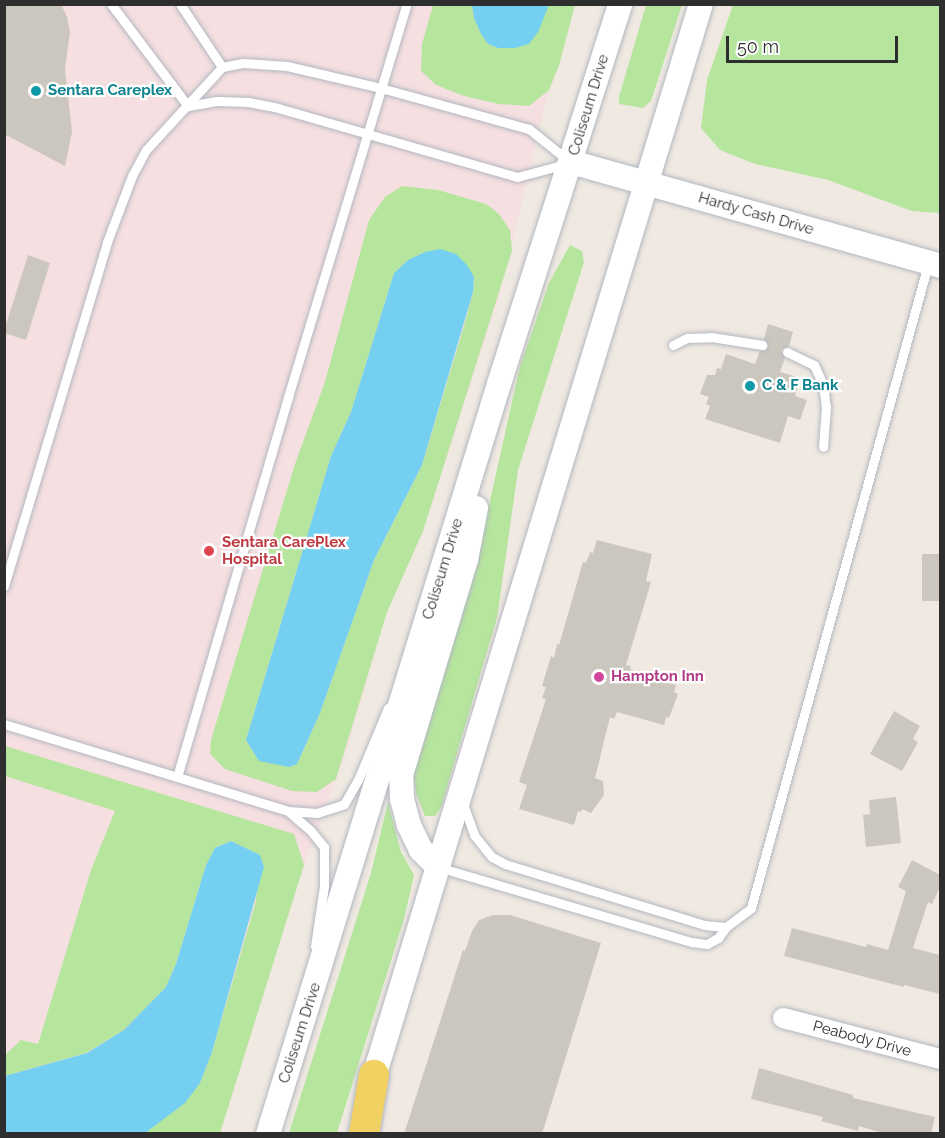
<!DOCTYPE html>
<style>
body{margin:0}
#map{position:relative;width:945px;height:1138px;overflow:hidden;background:#efe9e1;font-family:Raleway,sans-serif}
div>[style]{position:absolute}
.medical>*{inset:0;background:#f5dfe0}
.green>*{inset:0;background:#b6e59e}
.water>*{inset:0;background:#75cff0}
.building>*{inset:0;background:#cbc7bf}
.roads{filter:drop-shadow(0 0 2px #b4b7c1) drop-shadow(0 0 2px #b4b7c1)}
.service>*{height:9px;margin:-4.5px;padding:0 4.5px;transform-origin:4.5px;border-radius:4.5px;background:#fff}
.minor>*{height:20px;margin:-10px;padding:0 10px;transform-origin:10px;border-radius:10px;background:#fff}
.tertiary>*{height:24px;margin:-12px;padding:0 12px;transform-origin:12px;border-radius:12px;background:#fff}
.primary>*{height:30px;margin:-15px;padding:0 15px;transform-origin:15px;border-radius:15px;background:#f2d163}
.dots>*{width:16px;height:16px;translate:-50% -50%;box-sizing:border-box;border:3px solid #fff;border-radius:50%}
span{translate:-50% -50%;white-space:nowrap;text-align:center;line-height:1.15;-webkit-text-stroke:4.5px #fff;paint-order:stroke}
.culture-label{font-size:15px;color:#0d838f;font-weight:700}
.left{translate:0 -50%;text-align:left}
.street-label{font-size:15px;color:#2e2e2e}
.health-label{font-size:15px;color:#be3a42;font-weight:700}
.hotel-label{font-size:15px;color:#b23c85;font-weight:700}
.frame{position:absolute;inset:0;border:6px solid #2e2e2e;pointer-events:none}
.scale{position:absolute;left:726px;top:36px;width:172px;height:27px;box-sizing:border-box;border:3px solid #2e2e2e;border-top:0;padding-left:8px;font-size:18px;line-height:21px;white-space:nowrap;color:#2e2e2e;-webkit-text-stroke:4px #fff;paint-order:stroke}
</style>
<div id="map">
<div class="medical">
<div style="clip-path:polygon(5px 5px,575px 5px,559px 65px,549px 90px,499px 297px,423px 531px,387px 612px,345px 756px,304px 865px,220px 1133px,5px 1134px)"></div>
</div>
<div class="green">
<div style="clip-path:polygon(433px 5px,472px 5px,474px 18px,488px 44px,498px 48px,515px 48px,549px 5px,575px 5px,559px 65px,549px 90px,529px 106px,499px 104px,464px 96px,436px 85px,421px 71px,422px 44px)"></div>
<div style="clip-path:polygon(646px 5px,682px 5px,651px 101px,643px 108px,619px 104px,619px 97px)"></div>
<div style="clip-path:polygon(733px 5px,940px 5px,940px 213px,912px 211px,828px 180px,755px 164px,720px 150px,701px 128px,707px 80px)"></div>
<div style="clip-path:polygon(evenodd,402px 186px,438px 190px,486px 204px,499px 214px,510px 230px,512px 251px,423px 531px,387px 612px,336px 779px,317px 792px,292px 791px,225px 769px,210px 754px,211px 740px,295px 464px,325px 382px,369px 220px,385px 197px,402px 186px,425px 252px,474px 277px,473px 292px,464px 326px,422px 465px,374px 560px,320px 713px,297px 764px,289px 767px,259px 760px,246px 740px,331px 456px,351px 412px,394px 273px,408px 260px,425px 252px)"></div>
<div style="clip-path:polygon(570px 245px,582px 251px,584px 262px,518px 470px,497px 618px,441px 808px,435px 816px,425px 816px,416px 793px,413px 770px,482px 537px,520px 366px,549px 283px)"></div>
<div style="clip-path:polygon(5px 746px,294px 834px,304px 865px,220px 1133px,145px 1133px,200px 1083px,212px 1052px,256px 901px,260px 855px,231px 841px,215px 848px,206px 865px,176px 964px,166px 987px,124px 1030px,86px 1053px,5px 1076px,5px 1055px,21px 1040px,38px 1044px,91px 870px,115px 811px,5px 776px)"></div>
<div style="clip-path:polygon(388px 802px,401px 852px,414px 875px,404px 919px,337px 1133px,289px 1133px,371px 873px)"></div>
</div>
<div class="water">
<div style="clip-path:polygon(472px 5px,472px 4px,549px 5px,538px 32px,529px 44px,515px 48px,498px 48px,488px 44px,481px 34px,474px 18px)"></div>
<div style="clip-path:polygon(440px 249px,456px 254px,467px 265px,474px 277px,473px 292px,422px 465px,374px 560px,320px 713px,297px 764px,289px 767px,259px 761px,246px 740px,331px 456px,351px 412px,394px 273px,408px 260px,425px 252px)"></div>
<div style="clip-path:polygon(231px 841px,260px 855px,264px 867px,212px 1052px,200px 1083px,185px 1103px,145px 1133px,5px 1133px,5px 1076px,87px 1053px,124px 1030px,166px 987px,176px 964px,206px 865px,215px 848px)"></div>
</div>
<div class="building">
<div style="clip-path:polygon(4px 4px,61px 4px,67px 17px,70px 32px,65px 69px,72px 132px,65px 166px,4px 134px)"></div>
<div style="clip-path:polygon(28px 255px,50px 263px,26px 340px,4px 333px,4px 331px)"></div>
<div style="clip-path:polygon(768px 324px,793px 332px,789px 346px,781px 350px,785px 358px,780px 372px,800px 378px,795px 396px,807px 400px,800px 420px,788px 416px,780px 443px,705px 419px,710px 406px,706px 404px,709px 397px,700px 394px,707px 375px,715px 375px,717px 368px,721px 369px,726px 354px,755px 364px,760px 351px,765px 351px,768px 347px,764px 339px)"></div>
<div style="clip-path:polygon(597px 540px,652px 554px,646px 581px,651px 582px,626px 665px,631px 666px,630px 669px,676px 685px,674px 692px,678px 694px,669px 718px,666px 717px,664px 725px,617px 712px,614px 719px,610px 717px,595px 778px,603px 781px,604px 795px,591px 813px,582px 809px,581px 812px,578px 811px,574px 825px,519px 809px,527px 785px,519px 782px,546px 699px,542px 698px,546px 687px,542px 686px,551px 656px,554px 658px,557px 644px,559px 645px,583px 562px,586px 563px,590px 552px,593px 553px)"></div>
<div style="clip-path:polygon(922px 554px,940px 554px,940px 601px,922px 601px)"></div>
<div style="clip-path:polygon(894px 711px,920px 726px,913px 739px,918px 742px,902px 771px,870px 754px)"></div>
<div style="clip-path:polygon(896px 797px,901px 843px,866px 847px,863px 815px,870px 814px,869px 800px)"></div>
<div style="clip-path:polygon(912px 860px,940px 875px,940px 887px,932px 904px,928px 902px,913px 948px,940px 955px,940px 994px,904px 985px,904px 987px,784px 956px,792px 928px,866px 947px,867px 944px,888px 950px,906px 891px,898px 887px)"></div>
<div style="clip-path:polygon(493px 915px,510px 915px,601px 943px,542px 1134px,404px 1134px,463px 950px,465px 951px,472px 931px,479px 920px)"></div>
<div style="clip-path:polygon(759px 1068px,853px 1095px,853px 1098px,935px 1117px,931px 1134px,886px 1134px,859px 1126px,858px 1131px,821px 1121px,823px 1117px,751px 1099px)"></div>
</div>
<div class="roads">
<div class="service">
<div style="left:111px;top:4px;width:128px;rotate:53deg"></div>
<div style="left:180px;top:4px;width:76px;rotate:56.3deg"></div>
<div style="left:188px;top:106px;width:29px;rotate:-10deg"></div>
<div style="left:217px;top:101px;width:31px;rotate:2deg"></div>
<div style="left:248px;top:102px;width:31px;rotate:11deg"></div>
<div style="left:278px;top:108px;width:249px;rotate:16.1deg"></div>
<div style="left:517px;top:177px;width:51px;rotate:-14.9deg"></div>
<div style="left:673px;top:345px;width:16px;rotate:-27deg"></div>
<div style="left:687px;top:338px;width:24px;rotate:-2deg"></div>
<div style="left:711px;top:337px;width:52px;rotate:8.9deg"></div>
<div style="left:787px;top:352px;width:30px;rotate:26deg"></div>
<div style="left:814px;top:365px;width:21px;rotate:65deg"></div>
<div style="left:823px;top:384px;width:23px;rotate:83deg"></div>
<div style="left:826px;top:407px;width:40px;rotate:94.3deg"></div>
<div style="left:4px;top:586px;width:359px;rotate:-73.3deg"></div>
<div style="left:107px;top:242px;width:71px;rotate:-69.3deg"></div>
<div style="left:132px;top:176px;width:30px;rotate:-62deg"></div>
<div style="left:146px;top:150px;width:113px;rotate:-47.5deg"></div>
<div style="left:222px;top:67px;width:21px;rotate:-11deg"></div>
<div style="left:243px;top:63px;width:44px;rotate:3.9deg"></div>
<div style="left:287px;top:66px;width:97px;rotate:13.2deg"></div>
<div style="left:381px;top:88px;width:154px;rotate:15.5deg"></div>
<div style="left:529px;top:129px;width:51px;rotate:38.7deg"></div>
<div style="left:4px;top:724px;width:297px;rotate:17deg"></div>
<div style="left:288px;top:811px;width:29px;rotate:4deg"></div>
<div style="left:317px;top:813px;width:28px;rotate:-18deg"></div>
<div style="left:344px;top:804px;width:28px;rotate:-60deg"></div>
<div style="left:358px;top:780px;width:78px;rotate:-67.4deg"></div>
<div style="left:177px;top:777px;width:396px;rotate:-73.7deg"></div>
<div style="left:288px;top:397px;width:411px;rotate:-73.2deg"></div>
<div style="left:463px;top:804px;width:33px;rotate:70deg"></div>
<div style="left:474px;top:835px;width:28px;rotate:51deg"></div>
<div style="left:492px;top:857px;width:15px;rotate:28deg"></div>
<div style="left:505px;top:864px;width:208px;rotate:17deg"></div>
<div style="left:704px;top:925px;width:22px;rotate:5deg"></div>
<div style="left:288px;top:811px;width:30px;rotate:41deg"></div>
<div style="left:311px;top:831px;width:21px;rotate:51deg"></div>
<div style="left:324px;top:847px;width:39px;rotate:90deg"></div>
<div style="left:324px;top:886px;width:61px;rotate:98.5deg"></div>
<div style="left:438px;top:867px;width:265px;rotate:16.5deg"></div>
<div style="left:692px;top:942px;width:15px;rotate:8deg"></div>
<div style="left:707px;top:944px;width:13px;rotate:-29deg"></div>
<div style="left:718px;top:938px;width:14px;rotate:-54deg"></div>
<div style="left:726px;top:927px;width:31px;rotate:-37deg"></div>
<div style="left:751px;top:908px;width:668px;rotate:-74.63deg"></div>
</div>
<div class="minor">
<div style="left:783px;top:1018px;width:162px;rotate:14.6deg"></div>
</div>
<div class="tertiary">
<div style="left:571px;top:162px;width:383px;rotate:15.7deg"></div>
<div style="left:438px;top:867px;width:24px;rotate:-135deg"></div>
<div style="left:421px;top:850px;width:28px;rotate:-116deg"></div>
<div style="left:409px;top:825px;width:27px;rotate:-105deg"></div>
<div style="left:402px;top:799px;width:24px;rotate:-92deg"></div>
<div style="left:401px;top:775px;width:225px;rotate:-73.2deg"></div>
<div style="left:466px;top:560px;width:53px;rotate:-79.1deg"></div>
<div style="left:369px;top:1093px;width:1138px;rotate:-73.05deg"></div>
<div style="left:268px;top:1134px;width:785px;rotate:-72.88deg"></div>
<div style="left:499px;top:384px;width:399px;rotate:-72.3deg"></div>
</div>
<div class="primary">
<div style="left:364px;top:1134px;width:60px;rotate:-80.4deg"></div>
</div>
</div>
<div class="dots">
<div style="left:36px;top:91px;background:#0f9aa8"></div>
<div style="left:750px;top:386px;background:#0f9aa8"></div>
<div style="left:209px;top:551px;background:#e0444e"></div>
<div style="left:599px;top:677px;background:#d1479c"></div>
</div>
<div class="culture-label">
<span class="left" style="left:48px;top:91px">Sentara Careplex</span>
<span class="left" style="left:762px;top:386px">C &amp; F Bank</span>
</div>
<div class="street-label">
<span style="left:589px;top:105px;rotate:-73deg">Coliseum Drive</span>
<span style="left:756px;top:214px;rotate:16deg">Hardy Cash Drive</span>
<span style="left:443px;top:569px;rotate:-73deg">Coliseum Drive</span>
<span style="left:300px;top:1033px;rotate:-72deg">Coliseum Drive</span>
<span style="left:862px;top:1039px;rotate:15deg">Peabody Drive</span>
</div>
<div class="health-label">
<span class="left" style="left:222px;top:551px">Sentara CarePlex<br>Hospital</span>
</div>
<div class="hotel-label">
<span class="left" style="left:611px;top:677px">Hampton Inn</span>
</div>
<div class="frame"></div>
<div class="scale">50 m</div>
</div>
